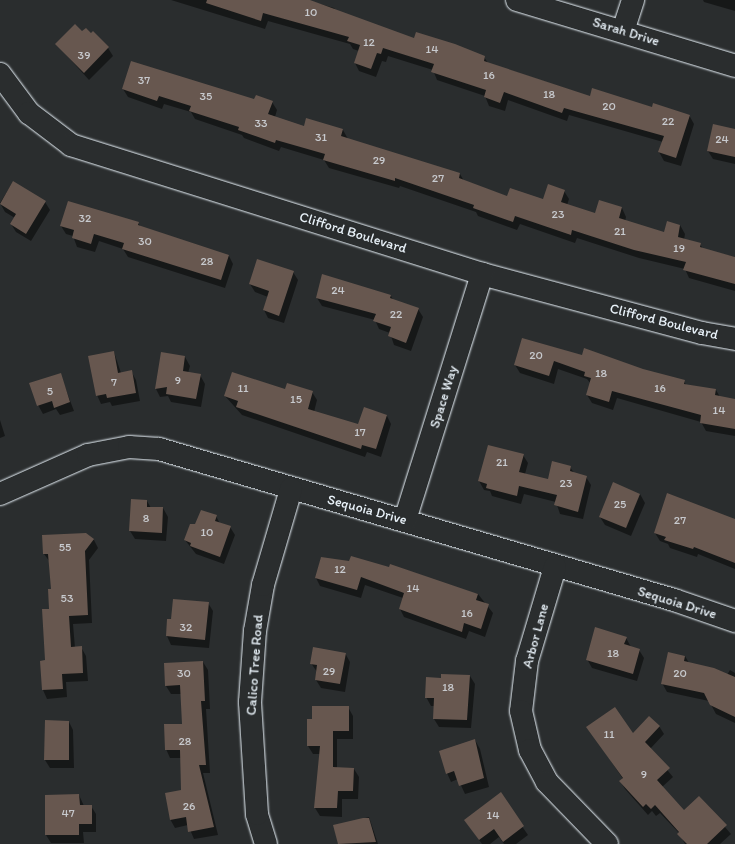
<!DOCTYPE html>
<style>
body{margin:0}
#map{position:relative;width:735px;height:844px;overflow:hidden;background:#2a2d2e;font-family:Itim,sans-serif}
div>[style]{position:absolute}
.shadow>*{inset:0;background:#0007}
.building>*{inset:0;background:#67574f}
.roads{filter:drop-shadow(0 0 1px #e8f1f8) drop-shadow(0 0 1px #e8f1f8)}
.minor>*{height:22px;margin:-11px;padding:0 11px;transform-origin:11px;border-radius:11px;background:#2a2d2e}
span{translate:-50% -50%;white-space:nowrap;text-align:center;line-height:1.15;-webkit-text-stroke:4px #2a2d2e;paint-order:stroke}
.number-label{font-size:12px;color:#c8cace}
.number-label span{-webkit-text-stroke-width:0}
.street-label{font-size:14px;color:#e8f1f8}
</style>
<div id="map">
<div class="shadow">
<div style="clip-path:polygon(171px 0,306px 0,334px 8px,337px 12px,414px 39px,484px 57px,488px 63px,591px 97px,689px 115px,694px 124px,681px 166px,664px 161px,659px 152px,663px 142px,569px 115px,567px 121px,508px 100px,505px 111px,489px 106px,485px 96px,437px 80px,433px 70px,388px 56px,386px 62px,382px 61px,376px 77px,359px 71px,355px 63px,359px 51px,353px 49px,350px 44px,268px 21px,265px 29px)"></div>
<div style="clip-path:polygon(703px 0,735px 0,735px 11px,704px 2px)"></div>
<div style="clip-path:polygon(87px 30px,108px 48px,113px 56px,89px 80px,60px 48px)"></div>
<div style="clip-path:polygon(123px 89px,272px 102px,277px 110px,275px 117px,305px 128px,343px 130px,348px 139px,460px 174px,464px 181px,508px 197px,544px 201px,564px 191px,569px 199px,567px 205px,595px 214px,622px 208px,626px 217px,625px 221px,665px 234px,680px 225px,685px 234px,684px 240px,700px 244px,703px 249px,735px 257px,735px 291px,689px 278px,685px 269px,639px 258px,577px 238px,575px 243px,520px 224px,517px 230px,478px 216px,476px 212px,400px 186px,399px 188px,329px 168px,324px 160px,281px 147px,279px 151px,244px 138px,242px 135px,195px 119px,191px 112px,164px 104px,162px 109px,128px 97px)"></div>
<div style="clip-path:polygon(735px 130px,735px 164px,713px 159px,708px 151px)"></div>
<div style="clip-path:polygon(13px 182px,45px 202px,50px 210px,31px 241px,16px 232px,11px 224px,15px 218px,5px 212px,0 203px)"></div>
<div style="clip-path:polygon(138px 223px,141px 227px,229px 256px,233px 264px,225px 288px,128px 257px,123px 249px,99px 241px,95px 252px,77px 247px,73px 236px,66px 234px,61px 226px)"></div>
<div style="clip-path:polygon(293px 272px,298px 280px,284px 323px,268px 318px,264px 310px,268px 297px,255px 292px,250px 284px)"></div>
<div style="clip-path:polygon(391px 296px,393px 300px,418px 309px,423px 317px,411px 351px,394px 345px,390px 333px,379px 329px,375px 320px,322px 306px,317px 298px)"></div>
<div style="clip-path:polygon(114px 352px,121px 373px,131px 371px,136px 380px,140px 401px,112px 406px,110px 402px,101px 404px,97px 395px)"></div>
<div style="clip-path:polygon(162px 353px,185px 357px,190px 366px,188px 373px,200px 375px,205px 384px,201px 407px,171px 402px,168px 396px,160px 397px,156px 389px)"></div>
<div style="clip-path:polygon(582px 356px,684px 381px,686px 385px,716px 390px,720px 397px,735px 400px,735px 436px,706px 431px,701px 422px,617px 398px,613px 410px,592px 403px,587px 395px,591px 384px,587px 379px,558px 369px,554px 384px,520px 373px,515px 365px)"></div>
<div style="clip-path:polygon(60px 374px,74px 411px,60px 415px,56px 409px,43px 414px,38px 405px)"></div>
<div style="clip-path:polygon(286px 390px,312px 392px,317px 400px,314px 412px,359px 426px,364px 409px,387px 416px,391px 424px,381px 457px,367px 452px,365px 457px,242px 415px,225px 396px)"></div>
<div style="clip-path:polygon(0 420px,5px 436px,0 438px)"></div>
<div style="clip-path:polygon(523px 455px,528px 463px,525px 474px,548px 480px,570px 467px,574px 473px,586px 477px,591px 485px,583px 519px,560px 514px,556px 502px,524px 494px,521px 504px,492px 496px,490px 491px,484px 490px,479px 481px)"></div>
<div style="clip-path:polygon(640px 494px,645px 503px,631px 536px,605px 525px,600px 517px)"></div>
<div style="clip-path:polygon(132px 500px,147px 501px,151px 508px,163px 508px,168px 517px,166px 541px,135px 539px,130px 531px)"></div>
<div style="clip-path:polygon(216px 516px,220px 524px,230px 527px,235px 535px,224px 564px,196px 554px,185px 540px,196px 525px)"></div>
<div style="clip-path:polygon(735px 520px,735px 569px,698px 554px,697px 557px,670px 548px,668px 544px,660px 541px,655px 533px)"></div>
<div style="clip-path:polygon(43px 536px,94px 540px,98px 548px,89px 560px,92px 623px,73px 624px,75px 648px,81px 647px,86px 656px,88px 681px,66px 682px,67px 697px,47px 699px,43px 690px,41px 662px,46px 661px,52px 590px,50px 562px,44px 554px)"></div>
<div style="clip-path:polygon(321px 558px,478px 594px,493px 613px,485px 637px,469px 631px,466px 639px,404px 617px,400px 609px,403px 598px,365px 585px,361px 598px,320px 586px,316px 578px)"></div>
<div style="clip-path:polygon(208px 603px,213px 611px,209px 648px,171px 645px,167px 636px,168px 620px)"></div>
<div style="clip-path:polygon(626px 638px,631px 647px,639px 650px,644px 658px,637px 681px,592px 668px,587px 659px)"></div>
<div style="clip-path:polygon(345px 653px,350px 662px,345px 692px,321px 688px,316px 680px,317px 672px,311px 663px)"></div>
<div style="clip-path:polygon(685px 656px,689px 663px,727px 675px,730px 670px,735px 673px,735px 723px,716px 714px,709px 701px,667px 692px,662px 683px)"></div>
<div style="clip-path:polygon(203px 662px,208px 670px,210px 709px,206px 709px,210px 773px,203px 773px,218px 835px,194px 839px,188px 825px,175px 828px,170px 819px,182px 791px,181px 758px,170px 758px,166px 749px,183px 725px,182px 694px,171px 694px,166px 686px)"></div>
<div style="clip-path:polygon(470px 676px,475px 684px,471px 728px,439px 727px,434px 719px,434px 706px,431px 706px,426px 697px,442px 679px)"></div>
<div style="clip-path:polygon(348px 707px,353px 716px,353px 739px,337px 739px,337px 768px,354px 769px,359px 777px,358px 799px,342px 799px,342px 817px,320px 816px,315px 808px,320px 754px,313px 754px,308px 746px,313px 720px)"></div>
<div style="clip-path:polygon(69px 722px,73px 730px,74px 768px,50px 768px,45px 760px)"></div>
<div style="clip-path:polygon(659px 726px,664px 734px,650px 749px,673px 777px,662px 787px,684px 811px,699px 797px,731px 834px,720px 844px,685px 844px,679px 833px,660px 813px,656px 816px,652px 811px,648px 815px,625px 789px,620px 781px,623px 779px,588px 727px,633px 735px)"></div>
<div style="clip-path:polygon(475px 740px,480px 749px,489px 787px,465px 794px,458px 779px,451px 782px,447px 773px)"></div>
<div style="clip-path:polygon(500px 794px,528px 835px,516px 844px,504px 844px,499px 837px,490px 844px,482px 844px,465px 820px)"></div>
<div style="clip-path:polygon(79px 795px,84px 806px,91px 806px,96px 814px,96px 832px,83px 832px,84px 843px,51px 843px,46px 835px)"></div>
<div style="clip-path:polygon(369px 817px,378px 844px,339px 844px,335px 826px)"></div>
</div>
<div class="building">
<div style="clip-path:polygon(207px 0,310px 0,414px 38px,416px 32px,455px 44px,485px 56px,484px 61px,590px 96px,592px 88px,652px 107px,653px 103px,690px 115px,676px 158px,658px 152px,664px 136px,564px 108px,562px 113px,504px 92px,500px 103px,484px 97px,486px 90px,431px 72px,434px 64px,383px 48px,381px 54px,377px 53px,371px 69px,354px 63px,360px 45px,347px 41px,349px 37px,263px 13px,261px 21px,206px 3px)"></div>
<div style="clip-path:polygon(75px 24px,82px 31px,86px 28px,91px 33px,93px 31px,109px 47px,84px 73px,55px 44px)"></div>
<div style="clip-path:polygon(131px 61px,254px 99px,256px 95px,273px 101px,268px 114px,304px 126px,306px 118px,343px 129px,341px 136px,460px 173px,459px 178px,507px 196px,510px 188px,543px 199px,548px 184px,565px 190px,561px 202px,595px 213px,599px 200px,622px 207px,619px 218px,664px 232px,667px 221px,680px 225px,678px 237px,701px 243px,700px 247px,735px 257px,735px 284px,683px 270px,686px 262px,634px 250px,572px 230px,571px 235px,515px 216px,513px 222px,473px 208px,474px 205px,395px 178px,395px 181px,323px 160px,325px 154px,276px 140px,275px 143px,238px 130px,239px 127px,189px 111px,191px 106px,159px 96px,157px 101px,122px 89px)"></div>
<div style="clip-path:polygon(713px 124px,735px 129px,735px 157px,707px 151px)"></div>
<div style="clip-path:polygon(13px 181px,46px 201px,26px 234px,10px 224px,16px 214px,0 204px)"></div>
<div style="clip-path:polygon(68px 201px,139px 222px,138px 225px,229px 255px,221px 280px,122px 249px,124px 243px,94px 234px,91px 244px,72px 238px,74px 230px,60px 226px)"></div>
<div style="clip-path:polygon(257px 259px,294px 271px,279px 316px,263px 310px,269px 291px,249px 284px)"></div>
<div style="clip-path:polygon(322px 274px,391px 295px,390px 298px,419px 308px,406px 343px,388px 336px,391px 327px,373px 321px,376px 314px,316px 298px)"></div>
<div style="clip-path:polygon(522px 338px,582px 355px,584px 348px,643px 369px,685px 380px,684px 384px,716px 389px,715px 395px,735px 399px,735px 429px,700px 423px,701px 415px,612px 391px,609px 402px,586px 395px,591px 378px,584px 376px,585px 372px,554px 361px,549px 376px,514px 365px)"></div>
<div style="clip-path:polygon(114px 351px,118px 373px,132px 370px,136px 393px,107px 398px,106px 394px,96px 396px,88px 356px)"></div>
<div style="clip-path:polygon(161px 352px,185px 356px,183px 371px,201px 374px,196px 399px,166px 394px,167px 387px,155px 389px)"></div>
<div style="clip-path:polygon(232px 372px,285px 389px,287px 383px,313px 391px,308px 409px,358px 424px,364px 407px,387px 415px,376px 449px,362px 445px,361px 449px,236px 407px,238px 401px,224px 396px)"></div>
<div style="clip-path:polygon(61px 373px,70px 402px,54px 408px,52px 401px,37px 406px,29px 383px)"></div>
<div style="clip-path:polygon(488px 445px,524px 454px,519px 472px,548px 479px,552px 461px,571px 466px,570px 471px,587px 476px,578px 512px,554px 505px,557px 495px,519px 486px,517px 496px,486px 488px,487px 484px,478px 481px)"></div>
<div style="clip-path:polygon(613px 482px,640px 494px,626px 528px,599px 517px)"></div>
<div style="clip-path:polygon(667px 493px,735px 519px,735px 563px,694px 547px,693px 549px,664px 540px,666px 537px,654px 533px)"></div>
<div style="clip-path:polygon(131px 499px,147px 500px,147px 507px,163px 507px,162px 533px,129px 531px)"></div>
<div style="clip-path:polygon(201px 510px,217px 515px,215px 521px,231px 526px,220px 557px,190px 546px,191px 543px,184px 540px,190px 524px,195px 524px)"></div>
<div style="clip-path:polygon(86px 533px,94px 539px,85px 551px,88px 615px,69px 616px,71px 647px,82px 646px,83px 673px,62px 674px,63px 689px,42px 690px,40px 661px,45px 660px,42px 609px,49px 609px,48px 589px,51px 589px,48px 554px,43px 554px,42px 535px)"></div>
<div style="clip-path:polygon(351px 556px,389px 567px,390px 564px,478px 594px,476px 600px,489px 604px,481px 629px,464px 623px,462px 632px,399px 609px,404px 593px,361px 577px,357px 590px,315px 578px,321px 557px,349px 561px)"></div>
<div style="clip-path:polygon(173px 599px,209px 602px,205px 640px,166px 636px,167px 619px,171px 619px)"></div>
<div style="clip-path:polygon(595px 627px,627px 637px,624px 644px,640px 649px,633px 674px,586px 660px)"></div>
<div style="clip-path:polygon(313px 647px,346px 653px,340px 684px,315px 680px,317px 665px,310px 664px)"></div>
<div style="clip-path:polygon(668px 652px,685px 656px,684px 661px,714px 668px,735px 677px,735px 717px,710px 705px,704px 693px,661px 684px)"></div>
<div style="clip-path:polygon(203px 661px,205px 701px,201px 701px,206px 765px,199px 765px,214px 827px,188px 832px,186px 817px,170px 820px,165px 793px,181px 790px,180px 750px,165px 750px,164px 724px,182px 724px,180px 685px,165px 686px,164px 663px)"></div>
<div style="clip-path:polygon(441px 674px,470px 675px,467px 720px,433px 719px,434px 698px,425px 698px,426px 677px,441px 678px)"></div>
<div style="clip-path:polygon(312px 706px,349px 706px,349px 731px,333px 731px,333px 767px,354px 768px,353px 791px,338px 791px,337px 808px,314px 808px,320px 746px,307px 746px,307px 719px,312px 719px)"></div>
<div style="clip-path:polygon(615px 707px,633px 733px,649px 716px,660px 726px,645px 742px,670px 768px,657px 780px,684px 810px,699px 796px,727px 825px,707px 844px,687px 844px,677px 834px,679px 832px,655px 805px,651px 809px,646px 804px,643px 807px,619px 781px,623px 778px,586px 727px)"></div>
<div style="clip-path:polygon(45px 720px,69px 721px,69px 760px,44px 760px)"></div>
<div style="clip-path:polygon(475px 739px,484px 778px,459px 786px,454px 771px,446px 774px,439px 751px)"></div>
<div style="clip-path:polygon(501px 792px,524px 826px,503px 842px,494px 829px,479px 840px,464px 820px)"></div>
<div style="clip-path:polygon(79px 794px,80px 805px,92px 805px,92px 824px,79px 824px,79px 835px,45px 835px,45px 795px)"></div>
<div style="clip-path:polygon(363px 818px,369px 818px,376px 842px,338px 844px,333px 825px)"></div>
</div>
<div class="roads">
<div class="minor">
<div style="left:517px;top:0;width:228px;rotate:16.8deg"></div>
<div style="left:623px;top:31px;width:33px;rotate:-72deg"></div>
<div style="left:0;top:74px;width:49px;rotate:53.4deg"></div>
<div style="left:29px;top:113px;width:53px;rotate:37.3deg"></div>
<div style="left:71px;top:145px;width:431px;rotate:17.4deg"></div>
<div style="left:482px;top:274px;width:228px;rotate:15deg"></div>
<div style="left:702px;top:333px;width:34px;rotate:10deg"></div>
<div style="left:0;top:494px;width:96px;rotate:-23.9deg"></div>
<div style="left:88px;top:455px;width:42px;rotate:-11deg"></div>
<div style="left:129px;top:447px;width:30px;rotate:4deg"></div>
<div style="left:159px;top:449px;width:537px;rotate:16.34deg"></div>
<div style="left:674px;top:600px;width:65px;rotate:19deg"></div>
<div style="left:405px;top:520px;width:258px;rotate:-72.6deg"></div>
<div style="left:555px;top:567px;width:98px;rotate:106.6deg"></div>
<div style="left:527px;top:661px;width:50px;rotate:96.8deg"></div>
<div style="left:521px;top:711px;width:40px;rotate:77deg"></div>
<div style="left:530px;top:750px;width:36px;rotate:62deg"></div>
<div style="left:547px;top:782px;width:86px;rotate:45.9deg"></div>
<div style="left:266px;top:844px;width:31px;rotate:-107deg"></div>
<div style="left:257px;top:814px;width:112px;rotate:-93.6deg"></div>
<div style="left:250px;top:702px;width:71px;rotate:-86deg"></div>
<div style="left:255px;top:631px;width:47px;rotate:-80.1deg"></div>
<div style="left:263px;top:585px;width:100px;rotate:-73.7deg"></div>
</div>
</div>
<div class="number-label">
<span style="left:311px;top:13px">10</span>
<span style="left:369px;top:43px">12</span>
<span style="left:432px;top:50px">14</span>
<span style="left:84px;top:56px">39</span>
<span style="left:489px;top:76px">16</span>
<span style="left:144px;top:81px">37</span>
<span style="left:549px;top:95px">18</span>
<span style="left:206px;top:97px">35</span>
<span style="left:609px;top:107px">20</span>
<span style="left:668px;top:122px">22</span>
<span style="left:261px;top:124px">33</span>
<span style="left:321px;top:138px">31</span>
<span style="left:722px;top:140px">24</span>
<span style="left:379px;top:161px">29</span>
<span style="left:438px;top:179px">27</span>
<span style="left:558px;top:215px">23</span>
<span style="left:85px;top:219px">32</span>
<span style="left:620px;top:232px">21</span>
<span style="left:145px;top:242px">30</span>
<span style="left:679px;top:249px">19</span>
<span style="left:207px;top:262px">28</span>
<span style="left:338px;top:291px">24</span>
<span style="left:396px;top:315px">22</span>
<span style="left:536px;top:356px">20</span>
<span style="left:601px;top:374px">18</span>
<span style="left:178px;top:381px">9</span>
<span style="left:114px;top:383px">7</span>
<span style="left:243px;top:389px">11</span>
<span style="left:660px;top:389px">16</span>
<span style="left:50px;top:392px">5</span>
<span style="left:296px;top:400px">15</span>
<span style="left:719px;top:411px">14</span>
<span style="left:360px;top:433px">17</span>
<span style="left:502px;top:463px">21</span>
<span style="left:566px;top:484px">23</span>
<span style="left:620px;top:505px">25</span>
<span style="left:146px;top:519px">8</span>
<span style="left:680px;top:521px">27</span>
<span style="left:207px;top:533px">10</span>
<span style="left:65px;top:548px">55</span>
<span style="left:340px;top:570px">12</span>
<span style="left:413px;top:589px">14</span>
<span style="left:67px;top:599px">53</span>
<span style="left:467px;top:614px">16</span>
<span style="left:186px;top:628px">32</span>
<span style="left:613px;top:654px">18</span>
<span style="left:329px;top:672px">29</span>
<span style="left:184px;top:674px">30</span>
<span style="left:680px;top:674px">20</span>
<span style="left:448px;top:688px">18</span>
<span style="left:609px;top:735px">11</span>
<span style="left:185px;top:742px">28</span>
<span style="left:644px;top:775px">9</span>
<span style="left:189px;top:807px">26</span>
<span style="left:68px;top:814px">47</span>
<span style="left:493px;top:816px">14</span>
</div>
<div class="street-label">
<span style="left:626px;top:32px;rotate:17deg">Sarah Drive</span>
<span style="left:353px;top:233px;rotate:17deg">Clifford Boulevard</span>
<span style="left:664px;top:322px;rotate:14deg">Clifford Boulevard</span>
<span style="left:444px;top:397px;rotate:-73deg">Space Way</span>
<span style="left:367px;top:510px;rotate:15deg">Sequoia Drive</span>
<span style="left:677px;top:603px;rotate:17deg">Sequoia Drive</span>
<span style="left:536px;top:636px;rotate:-75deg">Arbor Lane</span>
<span style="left:255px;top:665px;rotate:-86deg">Calico Tree Road</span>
</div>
</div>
